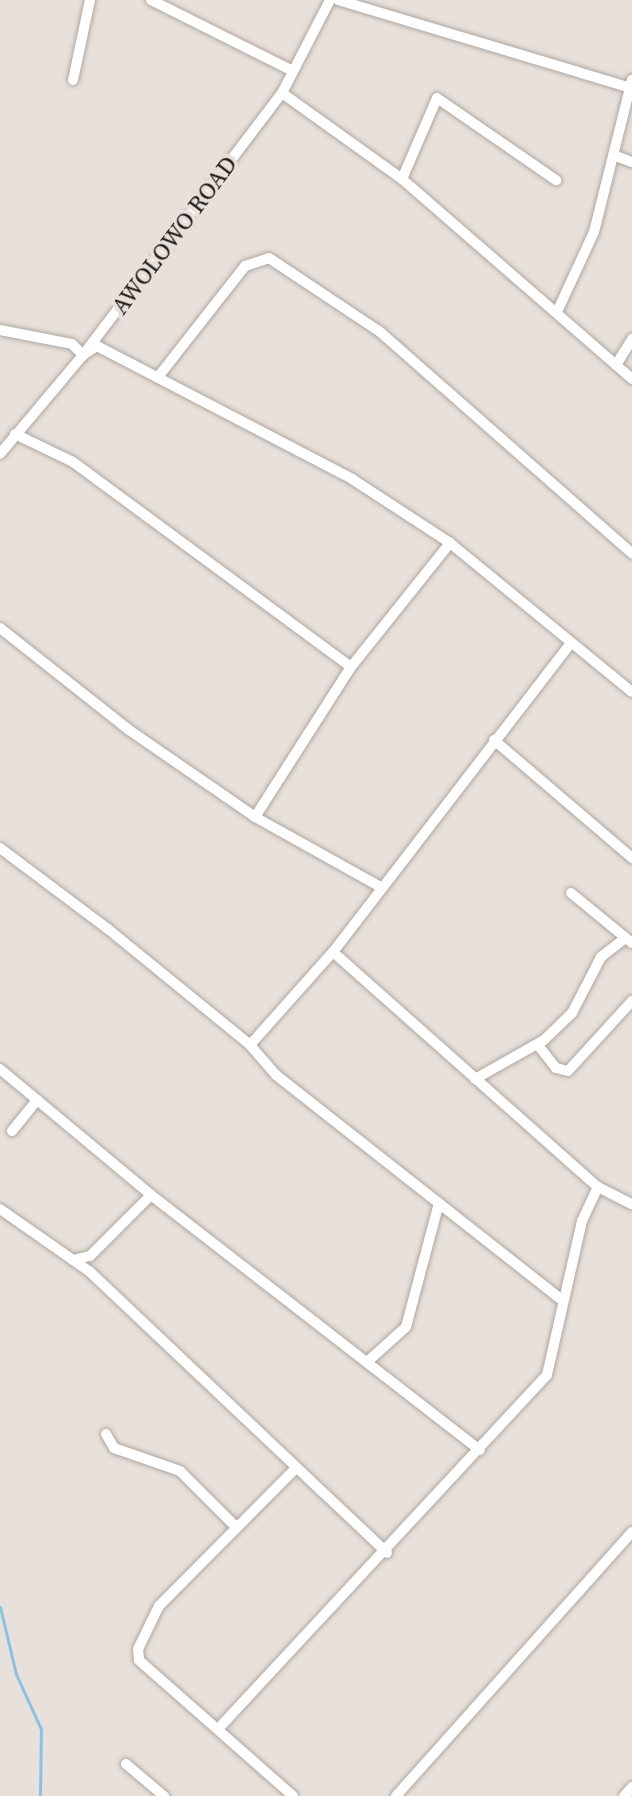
<!DOCTYPE html>
<style>
body{margin:0}
#map{position:relative;width:632px;height:1796px;overflow:hidden;background:#e8e0da;font-family:"Source Serif 4",serif}
div>[style]{position:absolute}
.stream>*{height:3px;margin:-1.5px;padding:0 1.5px;transform-origin:1.5px;border-radius:1.5px;background:#8ec0e1}
.roads{filter:drop-shadow(0 0 2px #aea7a1) drop-shadow(0 0 2px #aea7a1)}
.street>*{height:10px;margin:-5px;padding:0 5px;transform-origin:5px;border-radius:5px;background:#fff}
span{translate:-50% -50%;white-space:nowrap;text-align:center;line-height:1.15;-webkit-text-stroke:8px #e8e0da;paint-order:stroke}
.street-label{font-size:24px;color:#1c1917}
</style>
<div id="map">
<div class="stream">
<div style="left:0;top:1607px;width:69px;rotate:76.6deg"></div>
<div style="left:16px;top:1674px;width:60px;rotate:65.6deg"></div>
<div style="left:41px;top:1729px;width:67px;rotate:90.9deg"></div>
</div>
<div class="roads">
<div class="street">
<div style="left:151px;top:0;width:157px;rotate:26.6deg"></div>
<div style="left:338px;top:0;width:306px;rotate:16.7deg"></div>
<div style="left:73px;top:80px;width:82px;rotate:-78deg"></div>
<div style="left:282px;top:93px;width:148px;rotate:35.6deg"></div>
<div style="left:402px;top:179px;width:305px;rotate:41deg"></div>
<div style="left:616px;top:156px;width:17px;rotate:21deg"></div>
<div style="left:402px;top:179px;width:88px;rotate:-66.6deg"></div>
<div style="left:437px;top:98px;width:145px;rotate:34.6deg"></div>
<div style="left:557px;top:312px;width:88px;rotate:-65.2deg"></div>
<div style="left:594px;top:232px;width:157px;rotate:-76deg"></div>
<div style="left:0;top:330px;width:73px;rotate:11deg"></div>
<div style="left:72px;top:344px;width:16px;rotate:45deg"></div>
<div style="left:83px;top:355px;width:17px;rotate:-33deg"></div>
<div style="left:97px;top:346px;width:288px;rotate:27.5deg"></div>
<div style="left:352px;top:479px;width:117px;rotate:33.1deg"></div>
<div style="left:450px;top:543px;width:235px;rotate:39.3deg"></div>
<div style="left:616px;top:365px;width:31px;rotate:-58deg"></div>
<div style="left:158px;top:377px;width:141px;rotate:-51.9deg"></div>
<div style="left:245px;top:266px;width:25px;rotate:-18deg"></div>
<div style="left:269px;top:258px;width:132px;rotate:33.6deg"></div>
<div style="left:379px;top:331px;width:337px;rotate:41.3deg"></div>
<div style="left:15px;top:434px;width:64px;rotate:25.8deg"></div>
<div style="left:73px;top:462px;width:345px;rotate:36.4deg"></div>
<div style="left:0;top:454px;width:129px;rotate:-50deg"></div>
<div style="left:83px;top:355px;width:329px;rotate:-52.8deg"></div>
<div style="left:282px;top:93px;width:105px;rotate:-62.7deg"></div>
<div style="left:0;top:628px;width:164px;rotate:38.3deg"></div>
<div style="left:129px;top:730px;width:153px;rotate:34.6deg"></div>
<div style="left:255px;top:817px;width:142px;rotate:29.1deg"></div>
<div style="left:494px;top:740px;width:182px;rotate:40.5deg"></div>
<div style="left:255px;top:817px;width:178px;rotate:-57.4deg"></div>
<div style="left:351px;top:667px;width:159px;rotate:-51.4deg"></div>
<div style="left:0;top:848px;width:135px;rotate:36.9deg"></div>
<div style="left:108px;top:929px;width:183px;rotate:39.2deg"></div>
<div style="left:250px;top:1045px;width:40px;rotate:49deg"></div>
<div style="left:276px;top:1075px;width:365px;rotate:38.2deg"></div>
<div style="left:571px;top:893px;width:79px;rotate:39.3deg"></div>
<div style="left:333px;top:952px;width:354px;rotate:41.6deg"></div>
<div style="left:598px;top:1187px;width:38px;rotate:27deg"></div>
<div style="left:250px;top:1045px;width:125px;rotate:-48.3deg"></div>
<div style="left:333px;top:952px;width:390px;rotate:-52.4deg"></div>
<div style="left:538px;top:1045px;width:29px;rotate:52deg"></div>
<div style="left:556px;top:1068px;width:12px;rotate:14deg"></div>
<div style="left:568px;top:1071px;width:95px;rotate:-47.6deg"></div>
<div style="left:0;top:1069px;width:197px;rotate:39.8deg"></div>
<div style="left:151px;top:1195px;width:416px;rotate:37.8deg"></div>
<div style="left:475px;top:1079px;width:79px;rotate:-29.5deg"></div>
<div style="left:544px;top:1040px;width:39px;rotate:-44deg"></div>
<div style="left:572px;top:1013px;width:63px;rotate:-62.6deg"></div>
<div style="left:601px;top:957px;width:31px;rotate:-38deg"></div>
<div style="left:12px;top:1131px;width:40px;rotate:-51deg"></div>
<div style="left:0;top:1209px;width:108px;rotate:34.9deg"></div>
<div style="left:89px;top:1271px;width:410px;rotate:43.4deg"></div>
<div style="left:73px;top:1260px;width:17px;rotate:-13deg"></div>
<div style="left:90px;top:1256px;width:86px;rotate:-45deg"></div>
<div style="left:367px;top:1362px;width:52px;rotate:-41.9deg"></div>
<div style="left:406px;top:1327px;width:128px;rotate:-75.1deg"></div>
<div style="left:106px;top:1434px;width:16px;rotate:60deg"></div>
<div style="left:114px;top:1448px;width:70px;rotate:19.2deg"></div>
<div style="left:180px;top:1471px;width:79px;rotate:45deg"></div>
<div style="left:218px;top:1729px;width:483px;rotate:-47.1deg"></div>
<div style="left:547px;top:1375px;width:158px;rotate:-77.2deg"></div>
<div style="left:582px;top:1221px;width:38px;rotate:-65deg"></div>
<div style="left:126px;top:1764px;width:50px;rotate:40.1deg"></div>
<div style="left:293px;top:1796px;width:205px;rotate:-138.6deg"></div>
<div style="left:139px;top:1660px;width:11px;rotate:-95deg"></div>
<div style="left:138px;top:1649px;width:48px;rotate:-64deg"></div>
<div style="left:159px;top:1606px;width:193px;rotate:-45.2deg"></div>
<div style="left:396px;top:1796px;width:354px;rotate:-48.2deg"></div>
<div style="left:624px;top:1796px;width:12px;rotate:-48deg"></div>
</div>
</div>
<div class="street-label">
<span style="left:174px;top:235px;rotate:-53deg">AWOLOWO ROAD</span>
</div>
</div>
